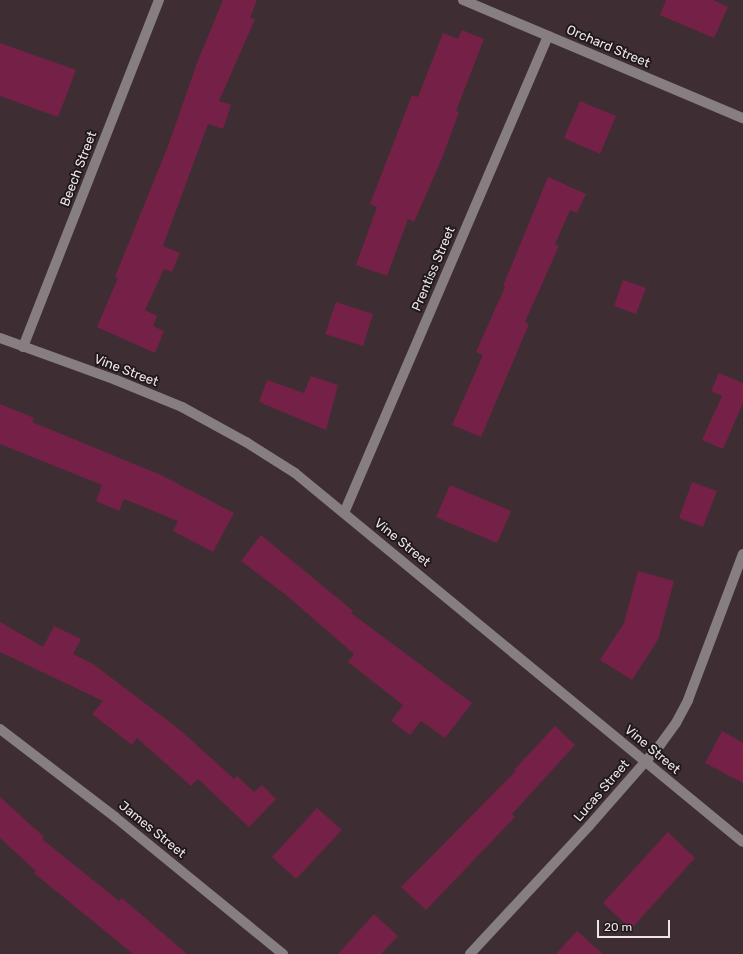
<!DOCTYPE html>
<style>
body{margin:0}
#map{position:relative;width:743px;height:954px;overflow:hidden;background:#3e2e33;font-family:Rubik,sans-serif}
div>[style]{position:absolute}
.building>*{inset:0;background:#752047}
.minor>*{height:10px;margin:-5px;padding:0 5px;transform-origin:5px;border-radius:5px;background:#867e81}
span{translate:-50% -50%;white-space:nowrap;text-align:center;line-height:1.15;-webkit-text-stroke:4px #20191b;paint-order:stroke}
.street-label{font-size:13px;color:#eee4e7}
.scale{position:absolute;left:597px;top:920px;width:73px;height:18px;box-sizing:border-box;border:2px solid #eee4e7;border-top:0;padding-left:5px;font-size:12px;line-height:14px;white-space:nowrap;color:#eee4e7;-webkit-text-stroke:3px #20191b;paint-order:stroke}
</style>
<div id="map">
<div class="building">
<div style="clip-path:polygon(223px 0,257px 0,250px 18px,255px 19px,219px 101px,231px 105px,223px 129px,208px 124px,163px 246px,180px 253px,172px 272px,164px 269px,145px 310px,157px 316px,153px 326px,164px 331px,155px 353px,97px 327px,118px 278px,115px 277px,168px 146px,197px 63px)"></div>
<div style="clip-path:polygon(666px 0,713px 0,728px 7px,714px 38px,660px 15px)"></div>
<div style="clip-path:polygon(462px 30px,484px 39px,456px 111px,459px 112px,442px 158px,414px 222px,408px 219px,387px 276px,356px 265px,377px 207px,370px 204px,412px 95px,418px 97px,443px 33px,458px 39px)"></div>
<div style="clip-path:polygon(0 43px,76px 70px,58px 117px,0 96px)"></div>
<div style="clip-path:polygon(580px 101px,616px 116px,600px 154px,564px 138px)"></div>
<div style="clip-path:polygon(548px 177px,586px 194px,577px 213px,570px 210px,555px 244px,559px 246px,525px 322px,529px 324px,481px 437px,452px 425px,483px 355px,476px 352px,505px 287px,503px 286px)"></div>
<div style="clip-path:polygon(623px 280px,646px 288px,636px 314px,614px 306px)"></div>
<div style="clip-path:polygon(336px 302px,373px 314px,363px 346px,325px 334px)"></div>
<div style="clip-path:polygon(719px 373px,743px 383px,743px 403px,723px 449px,702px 440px,722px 396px,711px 391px)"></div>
<div style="clip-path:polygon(311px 376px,338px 385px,326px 430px,259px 402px,267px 380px,304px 393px)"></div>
<div style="clip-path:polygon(0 404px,34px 418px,32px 422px,161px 475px,234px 513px,213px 552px,173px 531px,178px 521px,124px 499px,119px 511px,96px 501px,102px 485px,0 444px)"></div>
<div style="clip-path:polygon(692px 482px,717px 491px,703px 527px,679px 518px)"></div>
<div style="clip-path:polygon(450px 485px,511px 511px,497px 543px,436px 517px)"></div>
<div style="clip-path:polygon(261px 535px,353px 611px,351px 613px,472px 703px,445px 738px,421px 721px,410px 735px,391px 721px,403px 705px,348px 662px,354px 654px,286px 595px,241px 561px)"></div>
<div style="clip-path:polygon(638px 571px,674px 581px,658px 640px,632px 680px,600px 660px,624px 623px)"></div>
<div style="clip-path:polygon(0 622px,43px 647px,54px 626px,81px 639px,73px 654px,93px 664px,179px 729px,234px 779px,237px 776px,254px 792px,262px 785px,276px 799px,249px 827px,198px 779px,191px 786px,137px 738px,132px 745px,92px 714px,103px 701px,0 652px)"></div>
<div style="clip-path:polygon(555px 726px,575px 745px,512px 814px,515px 817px,426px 910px,401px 887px,516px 771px,514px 770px)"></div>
<div style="clip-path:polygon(722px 731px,743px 743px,743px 783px,705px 763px)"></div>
<div style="clip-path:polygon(0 797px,44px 837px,42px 839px,119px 901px,122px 898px,187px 954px,133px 954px,34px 873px,36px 871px,0 838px)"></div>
<div style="clip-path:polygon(317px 808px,342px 830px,296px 879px,272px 857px)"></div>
<div style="clip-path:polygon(668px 832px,695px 858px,631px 929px,603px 903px)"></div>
<div style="clip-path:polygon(374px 914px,398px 936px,381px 954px,338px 954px)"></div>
<div style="clip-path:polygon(577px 931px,603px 954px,556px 954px)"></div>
</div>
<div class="minor">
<div style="left:463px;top:0;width:304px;rotate:22.9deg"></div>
<div style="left:0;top:338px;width:123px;rotate:19.9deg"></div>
<div style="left:116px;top:380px;width:71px;rotate:22.2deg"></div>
<div style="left:182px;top:407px;width:73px;rotate:28.7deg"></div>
<div style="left:246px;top:442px;width:58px;rotate:32.3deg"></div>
<div style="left:295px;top:473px;width:580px;rotate:39.48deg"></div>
<div style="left:23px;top:347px;width:373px;rotate:-68.6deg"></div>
<div style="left:344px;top:513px;width:519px;rotate:-66.84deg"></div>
<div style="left:0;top:729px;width:145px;rotate:37.4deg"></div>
<div style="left:115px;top:817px;width:217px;rotate:39.2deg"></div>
<div style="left:470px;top:954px;width:175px;rotate:-47.1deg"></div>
<div style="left:589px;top:826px;width:108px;rotate:-48.8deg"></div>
<div style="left:660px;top:745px;width:27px;rotate:-54deg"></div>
<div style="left:676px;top:723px;width:26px;rotate:-62deg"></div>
<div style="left:688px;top:700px;width:156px;rotate:-69.4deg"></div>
</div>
<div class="street-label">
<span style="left:608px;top:47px;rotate:23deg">Orchard Street</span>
<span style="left:79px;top:169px;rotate:-69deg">Beech Street</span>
<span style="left:434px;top:269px;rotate:-67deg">Prentiss Street</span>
<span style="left:126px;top:371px;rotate:21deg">Vine Street</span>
<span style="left:402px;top:543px;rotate:39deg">Vine Street</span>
<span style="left:652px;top:750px;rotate:40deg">Vine Street</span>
<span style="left:602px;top:791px;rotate:-49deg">Lucas Street</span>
<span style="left:152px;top:830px;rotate:39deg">James Street</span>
</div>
<div class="scale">20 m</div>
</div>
